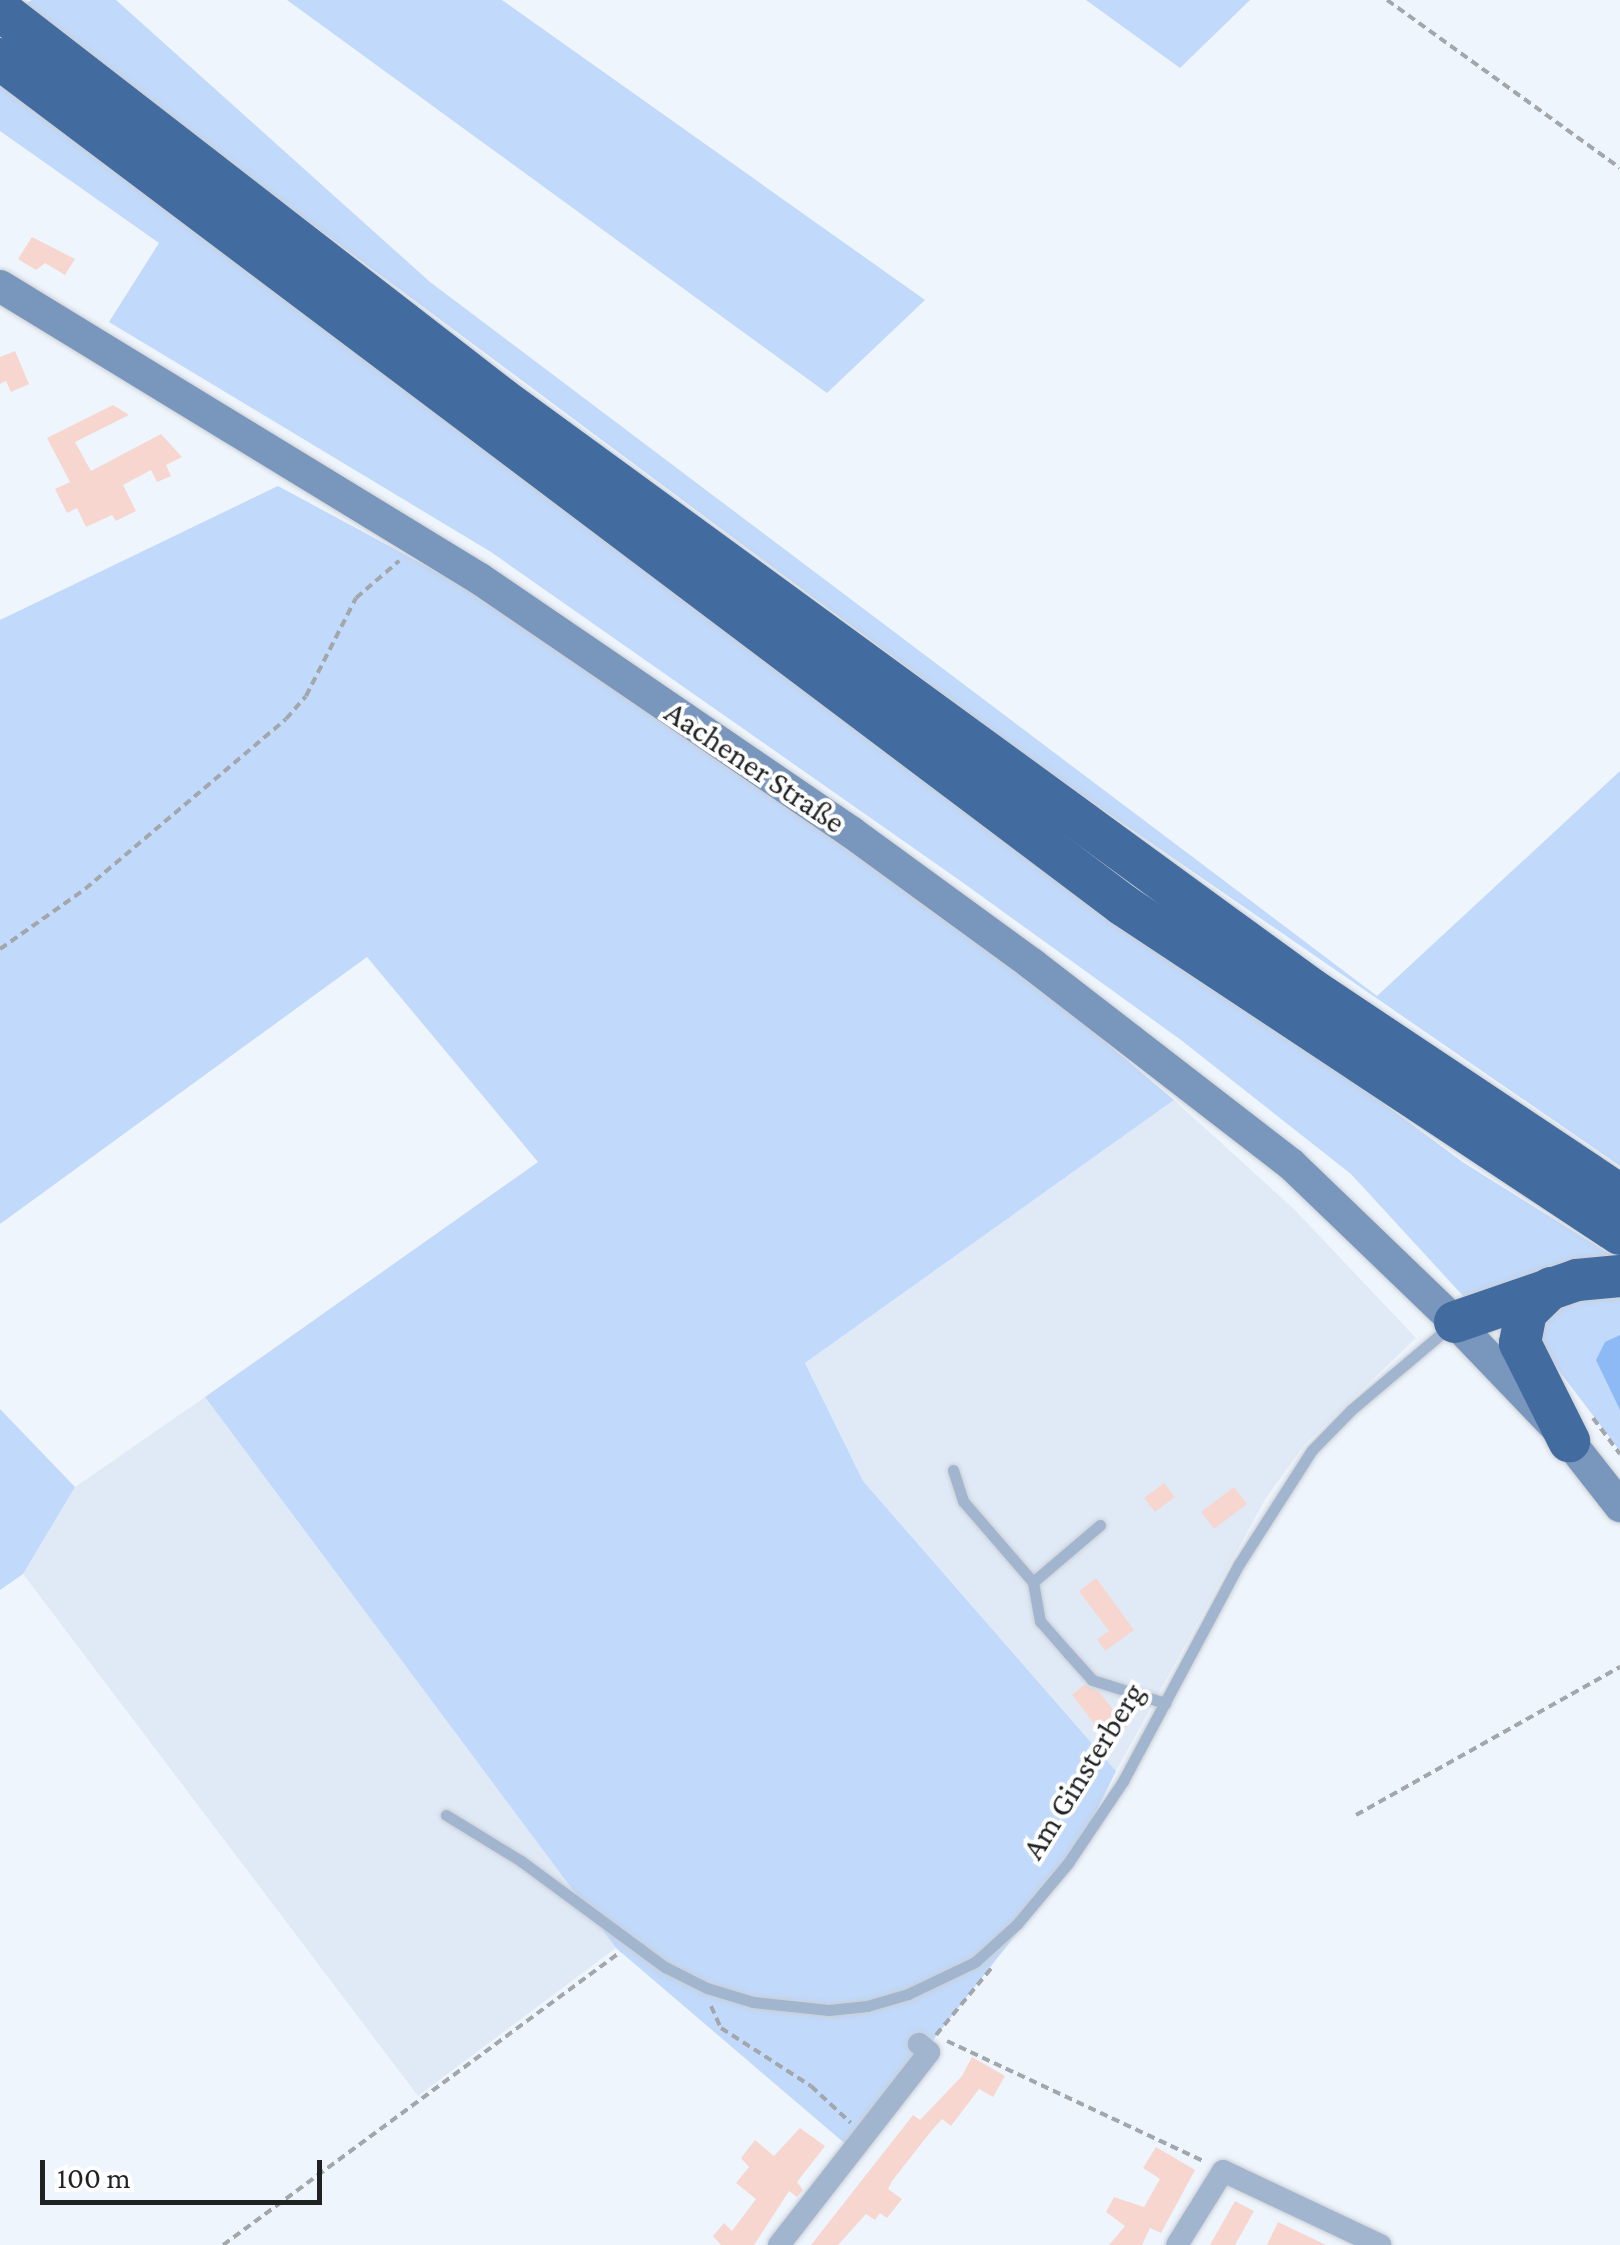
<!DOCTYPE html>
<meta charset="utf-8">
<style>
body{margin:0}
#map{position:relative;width:1620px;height:2245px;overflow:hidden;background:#eff5fc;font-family:"Crimson Pro",serif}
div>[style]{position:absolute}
.built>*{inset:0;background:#e0eaf7}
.green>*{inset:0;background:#c1d9fa}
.water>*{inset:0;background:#8dbaf4}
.building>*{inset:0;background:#f7d6cf}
.path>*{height:4px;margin-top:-2px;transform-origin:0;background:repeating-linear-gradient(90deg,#a3a7ac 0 8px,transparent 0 13px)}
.roads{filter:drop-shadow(0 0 2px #cacfd5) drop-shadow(0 0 2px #cacfd5)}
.lane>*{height:11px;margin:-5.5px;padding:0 5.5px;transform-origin:5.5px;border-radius:5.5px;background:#a1b5cf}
.street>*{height:22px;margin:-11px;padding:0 11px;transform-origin:11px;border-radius:11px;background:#a1b5cf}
.secondary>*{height:32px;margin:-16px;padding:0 16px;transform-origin:16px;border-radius:16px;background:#7996bc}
.highway>*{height:42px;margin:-21px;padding:0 21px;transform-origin:21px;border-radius:21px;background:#426ba0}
span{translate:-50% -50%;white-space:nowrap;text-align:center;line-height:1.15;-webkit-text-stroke:8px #fff;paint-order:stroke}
.street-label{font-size:32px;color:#1f2123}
.scale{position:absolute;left:40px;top:2160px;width:282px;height:45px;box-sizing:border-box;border:5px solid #1f2123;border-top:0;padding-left:12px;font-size:30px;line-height:35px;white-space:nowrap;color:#1f2123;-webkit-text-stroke:8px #fff;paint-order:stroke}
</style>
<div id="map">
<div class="built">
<div style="clip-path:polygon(1174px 1100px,1294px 1209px,1416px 1338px,1305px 1444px,1266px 1498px,1116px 1771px,863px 1481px,805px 1363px)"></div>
<div style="clip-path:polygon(205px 1397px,616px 1948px,418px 2096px,23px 1574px,75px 1487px)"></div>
</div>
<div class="green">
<div style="clip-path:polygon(32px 0,116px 0,430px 282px,1377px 996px,1620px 771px,1620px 1166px,1041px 767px,19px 6px)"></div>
<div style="clip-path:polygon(287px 0,502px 0,925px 300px,827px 393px)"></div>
<div style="clip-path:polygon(1086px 0,1250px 0,1180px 68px)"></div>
<div style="clip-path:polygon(0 82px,1464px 1163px,1613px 1256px,1465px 1298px,1351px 1174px,1181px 1040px,962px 882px,491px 552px,109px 322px,159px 243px,0 131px)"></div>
<div style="clip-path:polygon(278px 486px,493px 602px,629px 690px,1057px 1001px,1174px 1100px,805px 1363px,863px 1481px,1116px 1771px,1068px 1868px,849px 2147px,616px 1948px,205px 1397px,538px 1162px,367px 957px,0 1224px,0 620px)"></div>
<div style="clip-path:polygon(1620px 1293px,1620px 1451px,1531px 1334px,1547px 1305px)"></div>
<div style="clip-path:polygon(0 1409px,75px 1487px,23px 1574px,0 1590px)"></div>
</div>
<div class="water">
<div style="clip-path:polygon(1620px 1335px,1620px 1410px,1596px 1360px,1605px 1342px)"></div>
</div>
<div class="building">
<div style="clip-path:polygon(32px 237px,75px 259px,65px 275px,45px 263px,36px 270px,18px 259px)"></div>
<div style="clip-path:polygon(15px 351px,29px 384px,11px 392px,6px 381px,0 384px,0 357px)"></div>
<div style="clip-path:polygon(113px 405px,129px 415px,75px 442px,91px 471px,161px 434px,182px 457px,166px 465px,171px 476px,157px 482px,151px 470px,123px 485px,136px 511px,116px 521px,112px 515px,86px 527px,77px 508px,67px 513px,55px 489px,70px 482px,47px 438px)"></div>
<div style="clip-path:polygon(1164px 1483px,1175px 1497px,1155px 1512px,1144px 1498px)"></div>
<div style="clip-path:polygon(1234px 1487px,1247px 1504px,1214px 1529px,1201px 1512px)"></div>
<div style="clip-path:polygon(1096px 1578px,1134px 1630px,1105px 1651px,1097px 1639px,1109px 1631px,1079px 1591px)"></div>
<div style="clip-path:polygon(1084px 1685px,1099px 1692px,1127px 1727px,1108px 1742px,1072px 1695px)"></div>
<div style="clip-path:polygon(972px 2057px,1005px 2076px,993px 2097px,979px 2089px,951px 2126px,942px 2119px,932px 2130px,892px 2181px,888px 2189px,902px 2199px,887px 2218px,880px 2213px,875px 2220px,866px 2214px,838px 2245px,811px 2245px,913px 2115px,920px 2120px,962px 2076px)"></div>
<div style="clip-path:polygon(800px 2128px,825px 2146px,797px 2182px,803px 2190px,797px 2197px,789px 2191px,754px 2245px,721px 2245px,713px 2236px,724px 2223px,732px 2231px,756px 2199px,736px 2183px,749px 2167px,741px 2158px,755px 2140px,774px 2156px)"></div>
<div style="clip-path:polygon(1156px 2147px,1195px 2170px,1161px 2233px,1150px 2228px,1142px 2245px,1109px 2245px,1125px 2226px,1106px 2212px,1114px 2197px,1144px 2207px,1160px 2179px,1143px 2168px)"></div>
<div style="clip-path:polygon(1235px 2201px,1254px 2211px,1235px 2245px,1210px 2245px)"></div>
<div style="clip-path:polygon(1278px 2222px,1326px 2245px,1267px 2245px)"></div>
</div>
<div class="path">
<div style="left:1387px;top:0;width:287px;rotate:35.8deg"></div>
<div style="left:0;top:949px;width:104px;rotate:-35.2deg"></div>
<div style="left:85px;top:889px;width:263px;rotate:-40.2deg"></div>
<div style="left:286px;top:719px;width:30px;rotate:-49deg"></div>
<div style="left:306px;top:696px;width:110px;rotate:-63deg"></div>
<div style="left:356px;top:598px;width:57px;rotate:-40.7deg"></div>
<div style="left:1593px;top:1418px;width:45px;rotate:53.1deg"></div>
<div style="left:1356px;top:1815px;width:303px;rotate:-29.3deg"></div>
<div style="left:711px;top:2006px;width:24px;rotate:66deg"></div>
<div style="left:721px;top:2028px;width:107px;rotate:32.8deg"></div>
<div style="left:811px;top:2086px;width:54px;rotate:42.8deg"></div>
<div style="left:936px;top:2035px;width:89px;rotate:-50.4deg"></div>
<div style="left:947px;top:2041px;width:285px;rotate:25.1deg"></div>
<div style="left:223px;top:2245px;width:494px;rotate:-36.4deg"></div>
</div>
<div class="roads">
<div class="lane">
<div style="left:953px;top:1470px;width:33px;rotate:72deg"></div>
<div style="left:963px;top:1501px;width:107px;rotate:49.2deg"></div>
<div style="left:1033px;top:1582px;width:40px;rotate:80deg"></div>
<div style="left:1040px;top:1621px;width:43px;rotate:48.8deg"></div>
<div style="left:1068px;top:1653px;width:36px;rotate:48deg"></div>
<div style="left:1092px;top:1680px;width:77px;rotate:17.5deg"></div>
<div style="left:1033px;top:1582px;width:88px;rotate:-40.4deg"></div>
<div style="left:446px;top:1815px;width:88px;rotate:31.5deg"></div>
<div style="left:521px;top:1861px;width:179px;rotate:36.4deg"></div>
<div style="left:665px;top:1967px;width:47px;rotate:26.6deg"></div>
<div style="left:707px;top:1988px;width:48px;rotate:16.9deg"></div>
<div style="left:753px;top:2002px;width:76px;rotate:6deg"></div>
<div style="left:829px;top:2010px;width:38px;rotate:-6deg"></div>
<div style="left:867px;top:2006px;width:43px;rotate:-16.3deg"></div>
<div style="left:908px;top:1994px;width:74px;rotate:-25.5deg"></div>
<div style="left:975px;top:1962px;width:57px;rotate:-42.1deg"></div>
<div style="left:1017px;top:1924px;width:80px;rotate:-50.1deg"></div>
<div style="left:1068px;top:1863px;width:99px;rotate:-56.1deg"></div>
<div style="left:1123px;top:1781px;width:246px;rotate:-61.9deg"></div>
<div style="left:1239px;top:1564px;width:135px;rotate:-57.4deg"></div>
<div style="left:1312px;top:1450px;width:56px;rotate:-45.7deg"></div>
<div style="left:1351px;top:1410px;width:127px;rotate:-40.2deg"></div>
</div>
<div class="street">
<div style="left:779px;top:2245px;width:244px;rotate:-52.1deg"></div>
<div style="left:929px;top:2052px;width:13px;rotate:-141deg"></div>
<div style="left:1177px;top:2245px;width:87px;rotate:-58.1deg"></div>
<div style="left:1223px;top:2171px;width:174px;rotate:25.2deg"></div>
</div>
<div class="secondary">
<div style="left:0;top:286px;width:562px;rotate:31.4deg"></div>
<div style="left:480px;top:579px;width:449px;rotate:34.3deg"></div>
<div style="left:851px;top:832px;width:224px;rotate:36.1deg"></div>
<div style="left:1032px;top:964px;width:327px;rotate:37.7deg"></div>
<div style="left:1291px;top:1164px;width:228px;rotate:43.9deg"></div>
<div style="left:1455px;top:1322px;width:165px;rotate:46.2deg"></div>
<div style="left:1569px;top:1441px;width:83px;rotate:51.9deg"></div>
</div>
<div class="highway">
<div style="left:0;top:10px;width:635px;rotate:37.77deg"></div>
<div style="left:502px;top:399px;width:1001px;rotate:36.1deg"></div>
<div style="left:1311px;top:989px;width:371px;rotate:33.7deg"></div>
<div style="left:0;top:59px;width:1406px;rotate:36.99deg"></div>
<div style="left:1123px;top:905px;width:596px;rotate:33.5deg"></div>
<div style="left:1551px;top:1288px;width:35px;rotate:136deg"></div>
<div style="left:1526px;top:1312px;width:32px;rotate:101deg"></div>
<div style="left:1520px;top:1343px;width:110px;rotate:63.4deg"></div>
<div style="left:1455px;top:1322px;width:129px;rotate:-19deg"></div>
<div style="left:1577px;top:1280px;width:43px;rotate:-5.3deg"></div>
</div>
</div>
<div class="street-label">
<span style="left:755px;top:767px;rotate:34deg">Aachener Straße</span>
<span style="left:1083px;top:1771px;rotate:-58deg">Am Ginsterberg</span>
</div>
<div class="scale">100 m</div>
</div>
